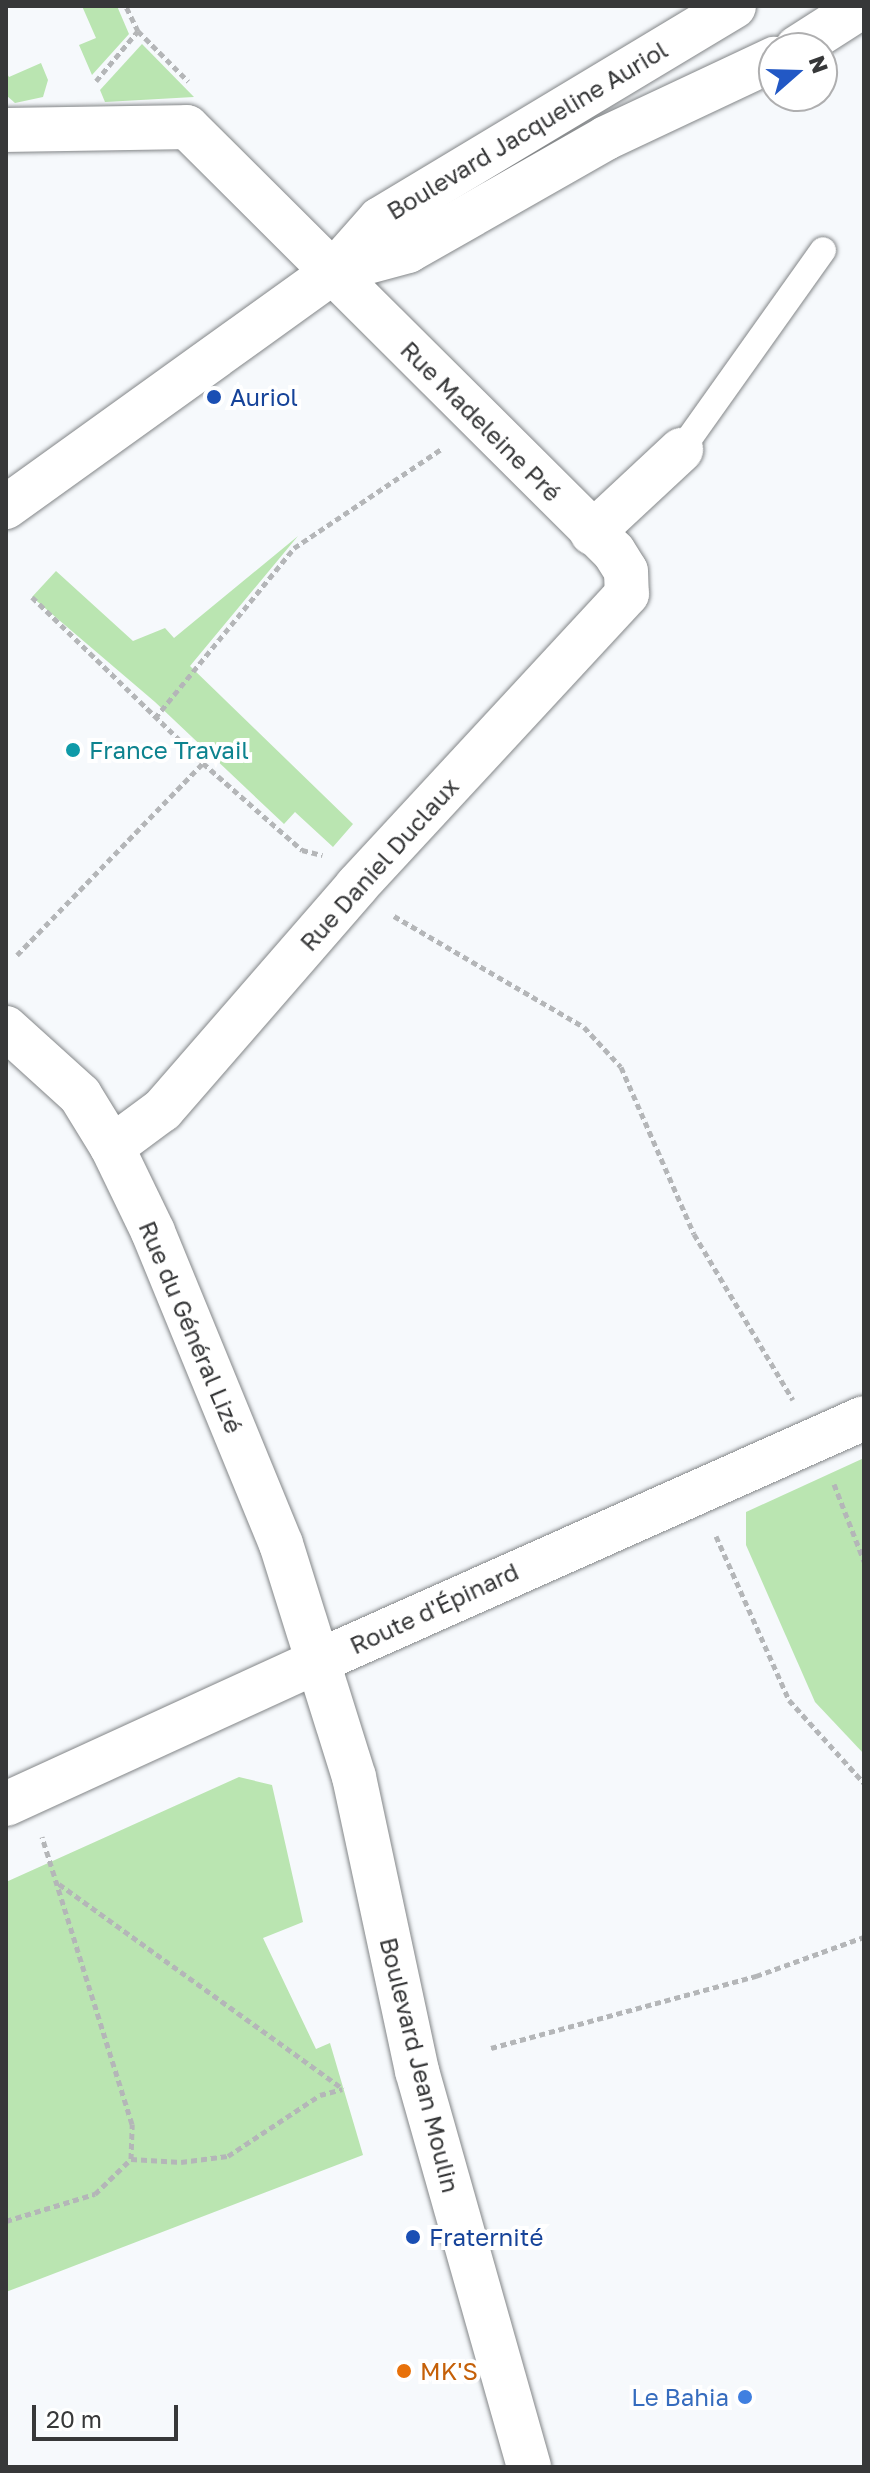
<!DOCTYPE html>
<meta charset="utf-8">
<style>
body{margin:0}
#map{position:relative;width:870px;height:2473px;overflow:hidden;background:#f6f9fc;font-family:"Golos Text",sans-serif}
div>[style]{position:absolute}
.green>*{inset:0;background:#bae5b1}
.path>*{height:5px;margin-top:-2.5px;transform-origin:0;background:repeating-linear-gradient(90deg,#b4b6b8 0 6px,transparent 0 10px)}
.roads{filter:drop-shadow(0 0 2px #838688) drop-shadow(0 0 2px #838688)}
.lane>*{height:26px;margin:-13px;padding:0 13px;transform-origin:13px;border-radius:13px;background:#fff}
.street>*{height:44px;margin:-22px;padding:0 22px;transform-origin:22px;border-radius:22px;background:#fff}
.secondary>*{height:44px;margin:-22px;padding:0 22px;transform-origin:22px;border-radius:22px;background:#fff}
.dots>*{width:22px;height:22px;translate:-50% -50%;box-sizing:border-box;border:4px solid #fff;border-radius:50%}
span{translate:-50% -50%;white-space:nowrap;text-align:center;line-height:1.15;-webkit-text-stroke:8px #fff;paint-order:stroke}
.street-label{font-size:24px;color:#373839}
.transit-label{font-size:24px;color:#164399}
.left{translate:0 -50%;text-align:left}
.culture-label{font-size:24px;color:#0d838f}
.food-label{font-size:24px;color:#c56008}
.shop-label{font-size:24px;color:#366cbe}
.right{translate:-100% -50%;text-align:right}
.frame{position:absolute;inset:0;border:8px solid #373839;pointer-events:none}
.north{position:absolute;left:758px;top:32px;width:80px;height:80px;box-sizing:border-box;background:#fff;border:2px solid #afafb0;border-radius:50%;rotate:70deg;font-size:22px;font-weight:700;line-height:32px;text-align:center;color:#373839}
.north::after{content:'';display:block;margin:auto;width:28px;height:36px;background:#2258c5;clip-path:polygon(50% 0,100% 100%,50% 72%,0 100%)}
.scale{position:absolute;left:32px;top:2405px;width:146px;height:36px;box-sizing:border-box;border:4px solid #373839;border-top:0;padding-left:10px;font-size:24px;line-height:28px;white-space:nowrap;color:#373839;-webkit-text-stroke:6px #fff;paint-order:stroke}
</style>
<div id="map">
<div class="green">
<div style="clip-path:polygon(82px 6px,117px 6px,129px 34px,92px 75px,79px 45px,96px 38px)"></div>
<div style="clip-path:polygon(142px 44px,194px 97px,105px 102px,100px 90px)"></div>
<div style="clip-path:polygon(41px 63px,48px 80px,43px 97px,15px 103px,6px 95px,6px 72px,9px 77px)"></div>
<div style="clip-path:polygon(298px 536px,190px 666px,353px 824px,333px 847px,295px 812px,284px 824px,155px 702px,32px 597px,56px 571px,133px 641px,165px 628px,174px 638px)"></div>
<div style="clip-path:polygon(864px 1458px,864px 1754px,815px 1702px,746px 1545px,746px 1512px)"></div>
<div style="clip-path:polygon(239px 1777px,272px 1785px,303px 1922px,263px 1938px,316px 2049px,330px 2043px,363px 2155px,6px 2292px,6px 1882px)"></div>
</div>
<div class="path">
<div style="left:138px;top:31px;width:71px;rotate:45deg"></div>
<div style="left:96px;top:81px;width:65px;rotate:-50deg"></div>
<div style="left:138px;top:31px;width:28px;rotate:-116deg"></div>
<div style="left:32px;top:597px;width:238px;rotate:44.1deg"></div>
<div style="left:203px;top:763px;width:132px;rotate:41.3deg"></div>
<div style="left:302px;top:850px;width:21px;rotate:14deg"></div>
<div style="left:155px;top:718px;width:220px;rotate:-50.7deg"></div>
<div style="left:294px;top:548px;width:179px;rotate:-33.9deg"></div>
<div style="left:394px;top:916px;width:220px;rotate:30.3deg"></div>
<div style="left:584px;top:1027px;width:54px;rotate:47.2deg"></div>
<div style="left:621px;top:1067px;width:182px;rotate:66.4deg"></div>
<div style="left:694px;top:1234px;width:193px;rotate:59.2deg"></div>
<div style="left:17px;top:955px;width:267px;rotate:-45.9deg"></div>
<div style="left:834px;top:1484px;width:83px;rotate:68.7deg"></div>
<div style="left:716px;top:1536px;width:180px;rotate:66deg"></div>
<div style="left:789px;top:1700px;width:112px;rotate:47.9deg"></div>
<div style="left:59px;top:1884px;width:350px;rotate:35.8deg"></div>
<div style="left:491px;top:2048px;width:275px;rotate:-15.2deg"></div>
<div style="left:756px;top:1976px;width:115px;rotate:-19.9deg"></div>
<div style="left:131px;top:2159px;width:50px;rotate:3.4deg"></div>
<div style="left:181px;top:2162px;width:47px;rotate:-7.3deg"></div>
<div style="left:228px;top:2156px;width:110px;rotate:-33.5deg"></div>
<div style="left:320px;top:2095px;width:23px;rotate:-15deg"></div>
<div style="left:6px;top:2221px;width:93px;rotate:-16.9deg"></div>
<div style="left:95px;top:2194px;width:50px;rotate:-44.2deg"></div>
<div style="left:131px;top:2159px;width:35px;rotate:-88deg"></div>
<div style="left:132px;top:2124px;width:301px;rotate:-107.4deg"></div>
</div>
<div class="roads">
<div class="lane">
<div style="left:681px;top:450px;width:245px;rotate:-54.6deg"></div>
</div>
<div class="street">
<div style="left:6px;top:130px;width:181px;rotate:-0.9deg"></div>
<div style="left:187px;top:127px;width:602px;rotate:44.87deg"></div>
<div style="left:614px;top:552px;width:22px;rotate:58deg"></div>
<div style="left:626px;top:571px;width:23px;rotate:88deg"></div>
<div style="left:627px;top:594px;width:398px;rotate:132.8deg"></div>
<div style="left:357px;top:886px;width:297px;rotate:131deg"></div>
<div style="left:162px;top:1110px;width:62px;rotate:143.5deg"></div>
<div style="left:592px;top:533px;width:122px;rotate:-43deg"></div>
<div style="left:321px;top:1660px;width:594px;rotate:-24.02deg"></div>
</div>
<div class="secondary">
<div style="left:797px;top:48px;width:72px;rotate:-32.6deg"></div>
<div style="left:334px;top:271px;width:77px;rotate:-15.1deg"></div>
<div style="left:408px;top:251px;width:228px;rotate:-29.7deg"></div>
<div style="left:606px;top:138px;width:186px;rotate:-25.2deg"></div>
<div style="left:6px;top:507px;width:404px;rotate:-35.7deg"></div>
<div style="left:334px;top:271px;width:69px;rotate:-48.5deg"></div>
<div style="left:380px;top:219px;width:413px;rotate:-31deg"></div>
<div style="left:6px;top:1028px;width:100px;rotate:42.2deg"></div>
<div style="left:80px;top:1095px;width:61px;rotate:58.4deg"></div>
<div style="left:112px;top:1147px;width:94px;rotate:64.2deg"></div>
<div style="left:153px;top:1232px;width:337px;rotate:67.7deg"></div>
<div style="left:281px;top:1544px;width:244px;rotate:72.6deg"></div>
<div style="left:354px;top:1777px;width:301px;rotate:77.9deg"></div>
<div style="left:417px;top:2071px;width:412px;rotate:74.2deg"></div>
<div style="left:6px;top:1804px;width:346px;rotate:-24.6deg"></div>
</div>
</div>
<div class="dots">
<div style="left:214px;top:397px;background:#1a4fb4"></div>
<div style="left:73px;top:750px;background:#0f9aa8"></div>
<div style="left:413px;top:2237px;background:#1a4fb4"></div>
<div style="left:404px;top:2371px;background:#e8710a"></div>
<div style="left:745px;top:2397px;background:#3f7fe0"></div>
</div>
<div class="street-label">
<span style="left:527px;top:130px;rotate:-31deg">Boulevard Jacqueline Auriol</span>
<span style="left:481px;top:421px;rotate:45deg">Rue Madeleine Pré</span>
<span style="left:379px;top:864px;rotate:-48deg">Rue Daniel Duclaux</span>
<span style="left:191px;top:1327px;rotate:67deg">Rue du Général Lizé</span>
<span style="left:434px;top:1608px;rotate:-25deg">Route d'Épinard</span>
<span style="left:420px;top:2065px;rotate:76deg">Boulevard Jean Moulin</span>
</div>
<div class="transit-label">
<span class="left" style="left:230px;top:397px">Auriol</span>
<span class="left" style="left:429px;top:2237px">Fraternité</span>
</div>
<div class="culture-label">
<span class="left" style="left:89px;top:750px">France Travail</span>
</div>
<div class="food-label">
<span class="left" style="left:420px;top:2371px">MK'S</span>
</div>
<div class="shop-label">
<span class="right" style="left:729px;top:2397px">Le Bahia</span>
</div>
<div class="frame"></div>
<div class="north">N</div>
<div class="scale">20 m</div>
</div>
